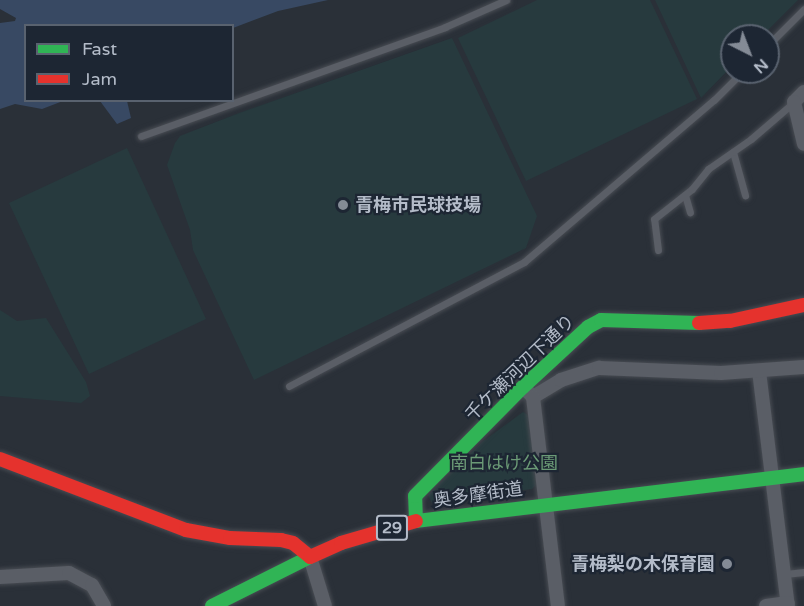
<!DOCTYPE html>
<meta charset="utf-8">
<style>
body{margin:0}
#map{position:relative;width:804px;height:606px;overflow:hidden;background:#2a3038;font-family:"Varela Round","Noto Sans JP",sans-serif}
div>[style]{position:absolute}
.green>*{inset:0;background:#273a3e}
.water>*{inset:0;background:#384963}
.roads{filter:drop-shadow(0 0 2px #484c53) drop-shadow(0 0 2px #484c53)}
.lane>*{height:7px;margin:-3.5px;padding:0 3.5px;transform-origin:3.5px;border-radius:3.5px;background:#5a5e66}
.street>*{height:14px;margin:-7px;padding:0 7px;transform-origin:7px;border-radius:7px;background:#5a5e66}
.fast>*{height:14px;margin:-7px;padding:0 7px;transform-origin:7px;border-radius:7px;background:#30b455}
.jam>*{height:14px;margin:-7px;padding:0 7px;transform-origin:7px;border-radius:7px;background:#e5322d}
.dots>*{width:16px;height:16px;translate:-50% -50%;box-sizing:border-box;border:3px solid #1d2633;border-radius:50%}
span{translate:-50% -50%;white-space:nowrap;text-align:center;line-height:1.15;-webkit-text-stroke:4.5px #1d2633;paint-order:stroke}
.shield-label span{padding:2px 4px;background:#1d2633;border:2px solid;border-radius:4px;-webkit-text-stroke-width:0}
.shield-label{font-size:16px;color:#b4bcc9;font-weight:700}
.poi-label{font-size:18px;color:#b4bcc9;font-weight:700}
.left{translate:0 -50%;text-align:left}
.right{translate:-100% -50%;text-align:right}
.street-label{font-size:18px;color:#b4bcc9}
.park-label{font-size:18px;color:#6b9a76}
.legend{position:absolute;left:24px;top:24px;width:210px;height:78px;box-sizing:border-box;background:#1d2633;border:2px solid #59626f;margin:0;padding:8px 10px;list-style:none;font-size:18px;color:#b4bcc9}
.legend li{display:flex;align-items:center;gap:12px;height:30px}
.legend b{width:30px;border:2px solid #59626f}
.north{position:absolute;left:720px;top:24px;width:60px;height:60px;box-sizing:border-box;background:#1d2633;border:2px solid #59626f;border-radius:50%;rotate:138deg;font-size:16px;font-weight:700;line-height:24px;text-align:center;color:#b4bcc9}
.north::after{content:'';display:block;margin:auto;width:21px;height:27px;background:#848b96;clip-path:polygon(50% 0,100% 100%,50% 72%,0 100%)}
</style>
<div id="map">
<div class="green">
<div style="clip-path:polygon(537px 0,650px 0,697px 99px,526px 181px,458px 38px)"></div>
<div style="clip-path:polygon(655px 0,798px 0,762px 36px,732px 36px,732px 66px,701px 98px)"></div>
<div style="clip-path:polygon(452px 38px,537px 216px,526px 248px,254px 380px,193px 250px,190px 230px,167px 165px,175px 143px,180px 136px,239px 113px)"></div>
<div style="clip-path:polygon(127px 148px,206px 319px,89px 374px,9px 203px)"></div>
<div style="clip-path:polygon(0 310px,17px 321px,46px 318px,86px 382px,90px 396px,81px 403px,0 396px)"></div>
<div style="clip-path:polygon(523px 412px,528px 415px,537px 484px,532px 489px,432px 503px,428px 495px,482px 442px)"></div>
</div>
<div class="water">
<div style="clip-path:polygon(0 0,328px 0,278px 11px,233px 28px,232px 26px,26px 26px,26px 100px,63px 101px,42px 109px,15px 104px,0 109px,0 23px,15px 21px,16px 18px,0 9px)"></div>
<div style="clip-path:polygon(100px 101px,127px 101px,131px 118px,117px 124px)"></div>
</div>
<div class="roads">
<div class="lane">
<div style="left:768px;top:45px;width:51px;rotate:-45deg"></div>
<div style="left:141px;top:136px;width:323px;rotate:-19.7deg"></div>
<div style="left:445px;top:27px;width:67px;rotate:-23.9deg"></div>
<div style="left:733px;top:152px;width:45px;rotate:74.4deg"></div>
<div style="left:685px;top:195px;width:18px;rotate:74deg"></div>
<div style="left:658px;top:250px;width:31px;rotate:-97deg"></div>
<div style="left:654px;top:219px;width:48px;rotate:-38.3deg"></div>
<div style="left:692px;top:189px;width:26px;rotate:-51deg"></div>
<div style="left:708px;top:169px;width:52px;rotate:-34.9deg"></div>
<div style="left:751px;top:139px;width:57px;rotate:-40.7deg"></div>
<div style="left:289px;top:386px;width:266px;rotate:-27.8deg"></div>
<div style="left:524px;top:262px;width:250px;rotate:-40.5deg"></div>
<div style="left:714px;top:100px;width:40px;rotate:-45deg"></div>
<div style="left:785px;top:574px;width:19px;rotate:-6deg"></div>
</div>
<div class="street">
<div style="left:804px;top:92px;width:14px;rotate:135deg"></div>
<div style="left:794px;top:102px;width:43px;rotate:76.6deg"></div>
<div style="left:759px;top:371px;width:237px;rotate:83deg"></div>
<div style="left:523px;top:387px;width:14px;rotate:45deg"></div>
<div style="left:533px;top:397px;width:33px;rotate:-31deg"></div>
<div style="left:561px;top:380px;width:40px;rotate:-18deg"></div>
<div style="left:599px;top:368px;width:122px;rotate:2.3deg"></div>
<div style="left:721px;top:373px;width:83px;rotate:-4.1deg"></div>
<div style="left:533px;top:397px;width:210px;rotate:83.2deg"></div>
<div style="left:310px;top:557px;width:51px;rotate:73deg"></div>
<div style="left:0;top:577px;width:69px;rotate:-3.3deg"></div>
<div style="left:69px;top:573px;width:26px;rotate:28deg"></div>
<div style="left:92px;top:585px;width:24px;rotate:60deg"></div>
<div style="left:766px;top:606px;width:22px;rotate:-8deg"></div>
</div>
<div class="fast">
<div style="left:416px;top:521px;width:25px;rotate:-92deg"></div>
<div style="left:415px;top:496px;width:153px;rotate:-45.3deg"></div>
<div style="left:523px;top:387px;width:88px;rotate:-42.7deg"></div>
<div style="left:588px;top:327px;width:15px;rotate:-28deg"></div>
<div style="left:601px;top:320px;width:98px;rotate:1.8deg"></div>
<div style="left:416px;top:521px;width:391px;rotate:-6.9deg"></div>
<div style="left:212px;top:606px;width:110px;rotate:-26.6deg"></div>
</div>
<div class="jam">
<div style="left:699px;top:323px;width:31px;rotate:-4deg"></div>
<div style="left:730px;top:321px;width:76px;rotate:-12.2deg"></div>
<div style="left:0;top:459px;width:199px;rotate:20.9deg"></div>
<div style="left:186px;top:530px;width:45px;rotate:10.3deg"></div>
<div style="left:230px;top:538px;width:51px;rotate:2.2deg"></div>
<div style="left:281px;top:540px;width:12px;rotate:14deg"></div>
<div style="left:293px;top:543px;width:22px;rotate:39deg"></div>
<div style="left:310px;top:557px;width:34px;rotate:-24deg"></div>
<div style="left:341px;top:543px;width:78px;rotate:-16.3deg"></div>
</div>
</div>
<div class="dots">
<div style="left:343px;top:205px;background:#848b96"></div>
<div style="left:727px;top:564px;background:#848b96"></div>
</div>
<div class="shield-label">
<span style="left:392px;top:528px">29</span>
</div>
<div class="poi-label">
<span class="left" style="left:355px;top:205px">青梅市民球技場</span>
<span class="right" style="left:715px;top:564px">青梅梨の木保育園</span>
</div>
<div class="street-label">
<span style="left:520px;top:368px;rotate:-44deg">千ケ瀬河辺下通り</span>
<span style="left:478px;top:495px;rotate:-8deg">奥多摩街道</span>
</div>
<div class="park-label">
<span style="left:504px;top:463px">南白はけ公園</span>
</div>
<ul class="legend">
<li><b style="height:8px;background:#30b455"></b>Fast</li>
<li><b style="height:8px;background:#e5322d"></b>Jam</li>
</ul>
<div class="north">N</div>
</div>
